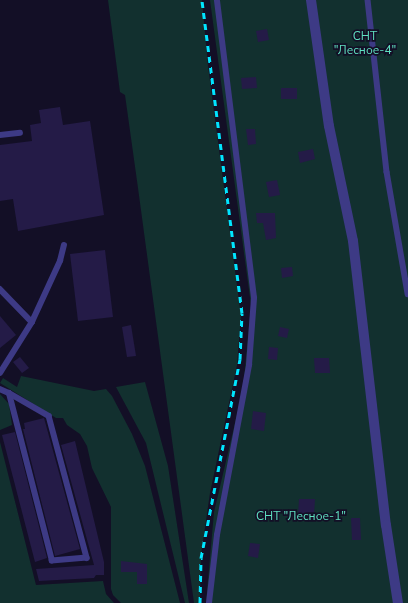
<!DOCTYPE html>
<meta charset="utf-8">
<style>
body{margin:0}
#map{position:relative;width:408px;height:603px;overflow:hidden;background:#130f26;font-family:"Nunito Sans",sans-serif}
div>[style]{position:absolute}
.green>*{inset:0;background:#12302f}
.building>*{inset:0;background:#241b47}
.service>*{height:5.5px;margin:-2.75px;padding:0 2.75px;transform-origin:2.75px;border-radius:2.75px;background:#3d3a85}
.minor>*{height:10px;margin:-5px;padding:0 5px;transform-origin:5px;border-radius:5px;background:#3d3a85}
.rail>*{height:3px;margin-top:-1.5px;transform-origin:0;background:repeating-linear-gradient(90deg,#00e5ff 0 6px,transparent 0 11px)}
span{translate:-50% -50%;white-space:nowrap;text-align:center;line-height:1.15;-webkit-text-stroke:3.5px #130f26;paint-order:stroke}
.park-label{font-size:12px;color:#5fe0c0}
</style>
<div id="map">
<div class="green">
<div style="clip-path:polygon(108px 0,202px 0,208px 66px,241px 316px,237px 365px,210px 493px,201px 555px,200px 603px,194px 603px,138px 188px,125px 95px,120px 92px)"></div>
<div style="clip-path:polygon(210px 0,408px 0,408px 603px,206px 603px,214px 512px,243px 389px,251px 305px)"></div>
<div style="clip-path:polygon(21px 376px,94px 391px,106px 389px,112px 396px,132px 434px,145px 466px,180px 603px,121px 603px,113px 595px,111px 589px,111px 507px,92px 468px,87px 446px,80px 434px,67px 425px,63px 418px,56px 418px,0 383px,3px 378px,17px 387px)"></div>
<div style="clip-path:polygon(145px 382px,168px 466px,189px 603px,185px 603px,146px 443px,116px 387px)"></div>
<div style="clip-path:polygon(0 394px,9px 404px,12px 425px,0 430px)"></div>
<div style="clip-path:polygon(0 442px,36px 585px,103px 581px,106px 594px,114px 603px,0 603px)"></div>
</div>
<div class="building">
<div style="clip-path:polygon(267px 29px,269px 40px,258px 42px,256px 31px)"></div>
<div style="clip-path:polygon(256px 77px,257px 88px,242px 89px,241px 78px)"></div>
<div style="clip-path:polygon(281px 88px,297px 88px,297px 99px,281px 99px)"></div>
<div style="clip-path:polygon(60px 107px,63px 125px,90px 121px,104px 215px,18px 231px,13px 199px,0 201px,0 145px,32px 141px,30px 125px,41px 123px,39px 110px)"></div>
<div style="clip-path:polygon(246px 129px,255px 129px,256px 144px,248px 145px)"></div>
<div style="clip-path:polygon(313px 149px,315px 159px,300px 163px,298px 152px)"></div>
<div style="clip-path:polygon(277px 180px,280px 195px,269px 197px,266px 182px)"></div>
<div style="clip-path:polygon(256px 213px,275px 213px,276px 238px,266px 240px,263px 223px,257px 223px)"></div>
<div style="clip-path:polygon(105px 250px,113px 317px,78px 321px,70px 254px)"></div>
<div style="clip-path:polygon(292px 267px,293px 276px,282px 278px,281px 268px)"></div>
<div style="clip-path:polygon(0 316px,16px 335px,0 348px)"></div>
<div style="clip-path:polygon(131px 325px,136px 356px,127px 357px,122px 327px)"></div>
<div style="clip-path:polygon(280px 327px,289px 329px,287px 338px,278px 336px)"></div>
<div style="clip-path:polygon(269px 347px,278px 348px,277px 360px,268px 359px)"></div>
<div style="clip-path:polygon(20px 357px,29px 368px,22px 373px,13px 362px)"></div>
<div style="clip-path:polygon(314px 358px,329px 358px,330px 373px,315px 373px)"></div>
<div style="clip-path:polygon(253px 411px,266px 413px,264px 431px,251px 429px)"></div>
<div style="clip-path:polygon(44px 418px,80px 549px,55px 556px,23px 429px,25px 429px,24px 423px)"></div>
<div style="clip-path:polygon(15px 432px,47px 558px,35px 562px,2px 435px)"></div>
<div style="clip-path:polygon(75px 441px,104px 562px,104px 575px,96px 575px,94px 578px,39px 581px,36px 569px,94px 565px,61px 445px)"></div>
<div style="clip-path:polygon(299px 499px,315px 499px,314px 515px,298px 515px)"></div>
<div style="clip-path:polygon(351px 518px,360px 518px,361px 540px,352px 540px)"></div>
<div style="clip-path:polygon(250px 543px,260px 544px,258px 558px,248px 556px)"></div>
<div style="clip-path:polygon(121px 561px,147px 564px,147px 584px,137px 584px,137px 572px,121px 572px)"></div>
</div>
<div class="service">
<div style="left:368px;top:0;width:173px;rotate:83.7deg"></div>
<div style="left:387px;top:172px;width:124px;rotate:80.2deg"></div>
<div style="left:0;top:135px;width:20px;rotate:-6deg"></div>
<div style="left:0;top:289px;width:46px;rotate:45.9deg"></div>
<div style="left:0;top:373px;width:60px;rotate:-57.9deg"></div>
<div style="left:32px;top:322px;width:67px;rotate:-65.3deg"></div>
<div style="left:60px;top:261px;width:16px;rotate:-76deg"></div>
<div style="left:0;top:389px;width:10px;rotate:24deg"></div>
<div style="left:9px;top:393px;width:46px;rotate:29.9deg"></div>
<div style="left:49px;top:416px;width:147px;rotate:75deg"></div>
<div style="left:87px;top:558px;width:35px;rotate:175deg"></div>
<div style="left:52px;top:561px;width:173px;rotate:-104.4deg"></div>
<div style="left:209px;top:603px;width:68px;rotate:-83.3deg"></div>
<div style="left:217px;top:535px;width:173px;rotate:-79.3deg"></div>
<div style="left:249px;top:365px;width:67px;rotate:-85.7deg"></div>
<div style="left:254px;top:298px;width:300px;rotate:-97.1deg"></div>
</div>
<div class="minor">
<div style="left:311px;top:0;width:127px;rotate:81.9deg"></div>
<div style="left:329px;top:126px;width:117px;rotate:78.2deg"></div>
<div style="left:353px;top:241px;width:286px;rotate:83.4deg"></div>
<div style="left:386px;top:525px;width:79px;rotate:81.3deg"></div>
</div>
<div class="rail">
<div style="left:200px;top:603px;width:45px;rotate:-88.7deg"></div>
<div style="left:201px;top:558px;width:203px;rotate:-78.9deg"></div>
<div style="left:240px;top:359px;width:46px;rotate:-87.5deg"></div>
<div style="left:242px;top:313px;width:316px;rotate:-97.3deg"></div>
</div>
<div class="park-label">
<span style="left:365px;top:44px">СНТ<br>"Лесное-4"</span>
<span style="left:301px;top:517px">СНТ "Лесное-1"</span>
</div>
</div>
